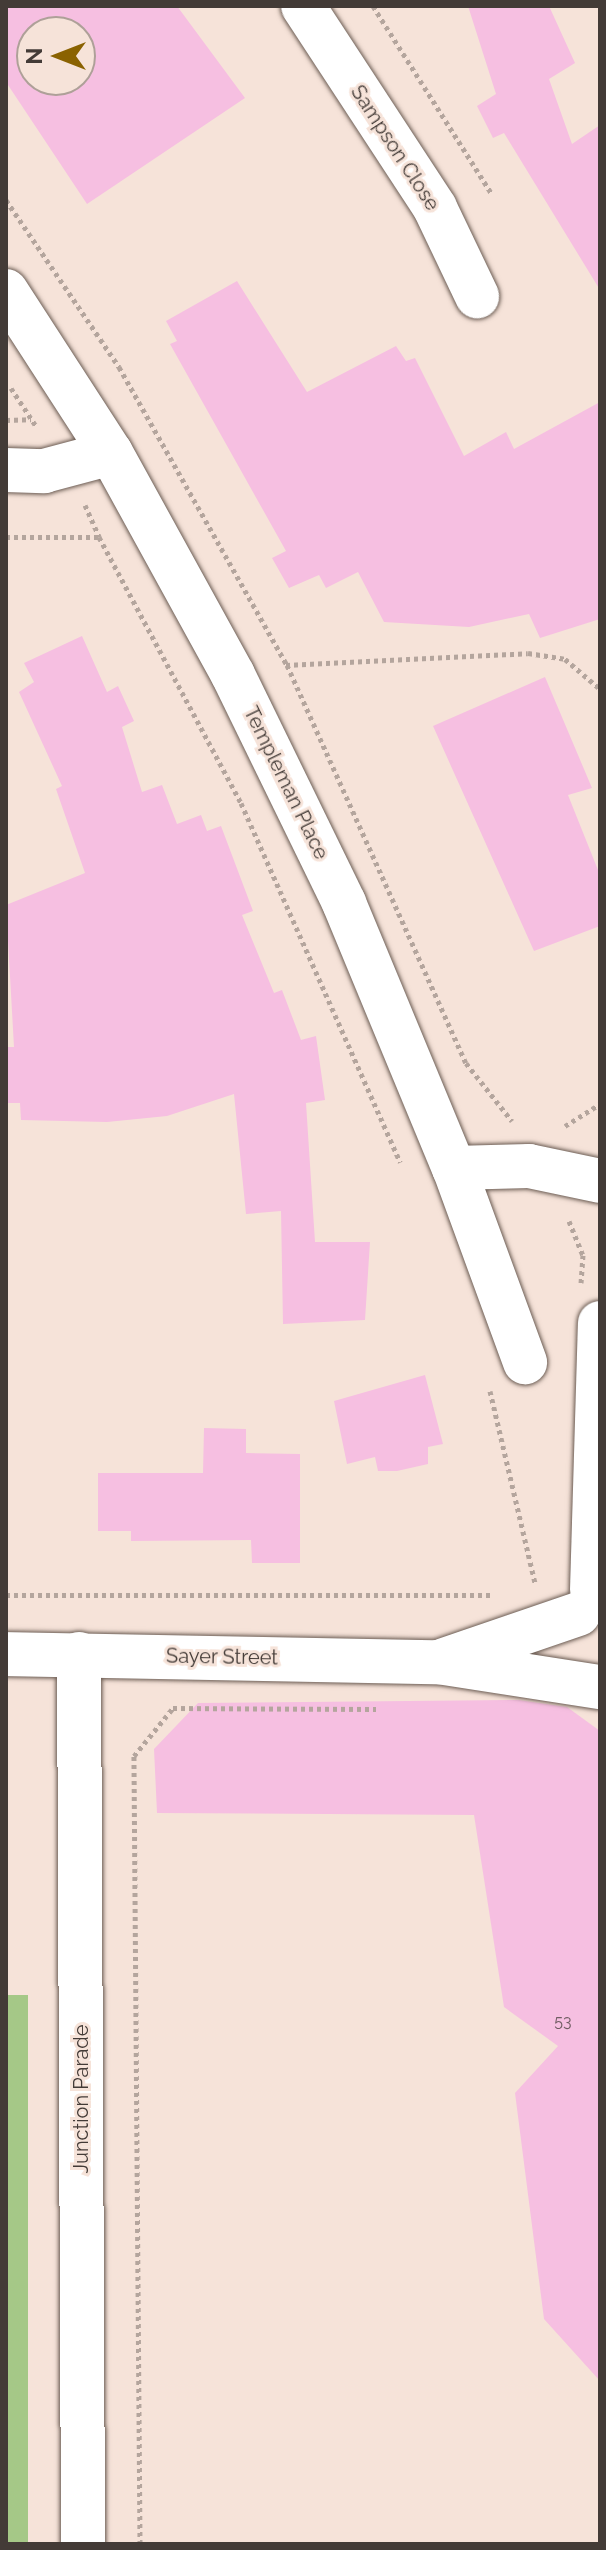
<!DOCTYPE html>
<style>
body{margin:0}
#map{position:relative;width:606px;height:2550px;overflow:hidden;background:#f6e3d9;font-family:Raleway,sans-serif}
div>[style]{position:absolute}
.green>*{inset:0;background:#a5c887}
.building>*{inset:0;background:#f6bfe1}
.path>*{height:5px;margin-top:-2.5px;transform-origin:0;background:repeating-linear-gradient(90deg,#b4a59d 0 4px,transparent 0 8px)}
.roads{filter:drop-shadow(0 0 2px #6c5d54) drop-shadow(0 0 2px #6c5d54)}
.minor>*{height:44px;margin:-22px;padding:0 22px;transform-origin:22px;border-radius:22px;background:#fff}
span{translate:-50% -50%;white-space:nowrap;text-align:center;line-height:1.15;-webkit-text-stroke:6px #f6e3d9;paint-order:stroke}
.number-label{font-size:16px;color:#705c62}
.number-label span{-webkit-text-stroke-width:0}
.street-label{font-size:20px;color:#433b37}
.frame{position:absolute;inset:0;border:8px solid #433b37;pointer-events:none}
.north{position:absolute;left:16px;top:16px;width:80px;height:80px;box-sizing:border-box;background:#f6e3d9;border:2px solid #aea098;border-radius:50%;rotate:270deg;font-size:22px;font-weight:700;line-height:32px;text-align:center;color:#433b37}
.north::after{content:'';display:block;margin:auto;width:28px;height:36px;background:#8a6201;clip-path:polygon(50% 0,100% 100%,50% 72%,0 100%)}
</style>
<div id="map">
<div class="green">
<div style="clip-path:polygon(6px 1995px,28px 1995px,28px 2544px,6px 2544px)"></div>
</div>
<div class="building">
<div style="clip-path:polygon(evenodd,6px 6px,177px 6px,245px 98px,87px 204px,6px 82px,6px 6px,32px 32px,80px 32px,80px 80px,32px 80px,32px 32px)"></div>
<div style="clip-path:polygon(468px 6px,549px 6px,575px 63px,549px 79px,572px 144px,600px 125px,600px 290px,504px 133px,493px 138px,477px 106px,496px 94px)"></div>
<div style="clip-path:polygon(237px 281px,307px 392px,396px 346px,406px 361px,415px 358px,464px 456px,506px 432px,514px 449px,600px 402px,600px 619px,540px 638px,529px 614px,469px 627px,384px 622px,358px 572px,326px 588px,319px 575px,289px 588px,272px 558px,286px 551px,170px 344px,177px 341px,166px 321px)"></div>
<div style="clip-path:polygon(82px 636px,107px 692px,118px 686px,134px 721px,122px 727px,142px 792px,162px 785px,177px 824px,201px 815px,207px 831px,221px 826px,253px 911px,242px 915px,274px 993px,282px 990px,301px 1040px,316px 1036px,325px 1100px,306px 1103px,315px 1242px,370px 1242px,365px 1320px,283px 1324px,281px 1211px,246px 1214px,234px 1094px,167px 1116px,107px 1122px,21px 1120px,20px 1103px,6px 1103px,6px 1047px,14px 1047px,6px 905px,85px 873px,56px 789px,62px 786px,19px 692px,34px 682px,24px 663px)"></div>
<div style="clip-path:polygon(545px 677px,592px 788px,568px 795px,600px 875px,600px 926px,534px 951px,433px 726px)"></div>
<div style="clip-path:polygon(425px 1375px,443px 1444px,428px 1447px,428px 1464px,397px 1471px,378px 1471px,375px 1457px,347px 1464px,334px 1401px)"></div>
<div style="clip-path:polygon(204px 1428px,246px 1429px,246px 1453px,300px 1454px,300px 1563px,252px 1563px,251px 1540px,131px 1541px,131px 1531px,98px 1531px,98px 1473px,203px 1473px)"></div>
<div style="clip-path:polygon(519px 1700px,567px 1707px,600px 1731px,600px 2381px,544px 2319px,515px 2093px,558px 2046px,504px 2007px,474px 1815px,157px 1813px,154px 1749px,198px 1703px)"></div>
</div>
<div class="path">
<div style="left:373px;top:6px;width:221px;rotate:57.7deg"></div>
<div style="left:6px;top:200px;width:202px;rotate:55.9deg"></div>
<div style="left:119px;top:367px;width:342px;rotate:60.6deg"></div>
<div style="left:287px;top:665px;width:436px;rotate:65.8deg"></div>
<div style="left:466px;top:1063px;width:74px;rotate:51.6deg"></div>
<div style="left:11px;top:388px;width:45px;rotate:56.7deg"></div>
<div style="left:6px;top:420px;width:25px;rotate:-2deg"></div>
<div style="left:85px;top:505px;width:35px;rotate:66deg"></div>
<div style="left:6px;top:537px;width:93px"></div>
<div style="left:99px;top:537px;width:302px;rotate:61.9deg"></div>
<div style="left:241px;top:803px;width:393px;rotate:66.1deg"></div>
<div style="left:286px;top:665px;width:242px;rotate:-2.8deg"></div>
<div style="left:528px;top:653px;width:37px;rotate:9deg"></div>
<div style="left:565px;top:659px;width:46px;rotate:40.6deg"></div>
<div style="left:565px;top:1126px;width:41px;rotate:-32.2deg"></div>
<div style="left:569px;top:1221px;width:37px;rotate:68deg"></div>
<div style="left:583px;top:1255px;width:28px;rotate:94deg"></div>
<div style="left:490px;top:1391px;width:197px;rotate:76.8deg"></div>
<div style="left:6px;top:1595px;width:486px"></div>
<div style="left:140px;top:2544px;width:788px;rotate:-90.44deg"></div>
<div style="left:134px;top:1756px;width:62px;rotate:-50.9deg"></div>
<div style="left:173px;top:1708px;width:203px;rotate:0.3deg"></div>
</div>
<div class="roads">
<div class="minor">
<div style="left:303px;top:6px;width:241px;rotate:56.8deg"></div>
<div style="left:435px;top:208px;width:98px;rotate:64.5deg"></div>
<div style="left:6px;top:291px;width:193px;rotate:57.1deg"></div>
<div style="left:111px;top:453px;width:253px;rotate:61.2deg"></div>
<div style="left:233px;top:675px;width:254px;rotate:64deg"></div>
<div style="left:344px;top:903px;width:287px;rotate:67.5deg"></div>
<div style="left:454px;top:1168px;width:75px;rotate:-1.5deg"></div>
<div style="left:529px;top:1166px;width:73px;rotate:11.9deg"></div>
<div style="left:6px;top:470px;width:38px;rotate:2deg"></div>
<div style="left:44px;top:471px;width:69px;rotate:-15deg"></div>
<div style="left:454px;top:1168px;width:207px;rotate:69.9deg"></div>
<div style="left:592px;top:1590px;width:267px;rotate:-88.3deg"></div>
<div style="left:6px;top:1654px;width:432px;rotate:1.1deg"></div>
<div style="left:438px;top:1662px;width:163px;rotate:8.8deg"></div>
<div style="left:79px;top:1654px;width:890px;rotate:89.74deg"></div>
<div style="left:444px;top:1660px;width:142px;rotate:-18.9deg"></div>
</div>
</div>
<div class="number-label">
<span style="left:563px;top:2022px">53</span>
</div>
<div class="street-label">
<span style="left:395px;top:148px;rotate:57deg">Sampson Close</span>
<span style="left:286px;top:783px;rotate:64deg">Templeman Place</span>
<span style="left:222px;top:1657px;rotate:1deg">Sayer Street</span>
<span style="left:81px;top:2099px;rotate:-90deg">Junction Parade</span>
</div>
<div class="frame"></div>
<div class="north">N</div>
</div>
